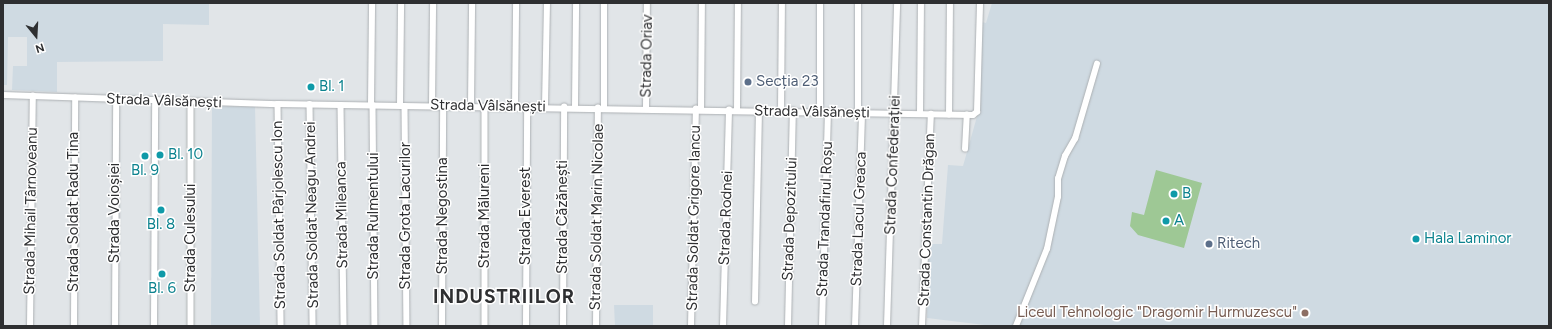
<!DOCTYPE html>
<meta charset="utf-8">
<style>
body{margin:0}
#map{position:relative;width:1552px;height:329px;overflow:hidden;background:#e1e5e8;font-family:Figtree,sans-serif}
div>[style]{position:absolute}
.built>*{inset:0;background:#cfdae2}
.green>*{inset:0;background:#9ec895}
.roads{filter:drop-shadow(0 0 1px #acb0b3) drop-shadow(0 0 1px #acb0b3)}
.street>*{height:5.5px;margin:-2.75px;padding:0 2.75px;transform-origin:2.75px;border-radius:2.75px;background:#fff}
.dots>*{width:11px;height:11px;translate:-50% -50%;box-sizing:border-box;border:2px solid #fff;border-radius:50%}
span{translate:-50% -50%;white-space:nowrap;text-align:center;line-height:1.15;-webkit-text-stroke:3px #fff;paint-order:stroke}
.street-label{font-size:15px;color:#2e2f31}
.service-label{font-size:15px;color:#4e5e75}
.left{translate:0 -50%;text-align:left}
.culture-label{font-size:15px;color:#0d838f}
.education-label{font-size:15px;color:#785e54}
.right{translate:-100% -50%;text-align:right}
.district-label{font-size:19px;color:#2e2f31;font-weight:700;letter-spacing:1px}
.frame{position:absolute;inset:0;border:4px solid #2e2f31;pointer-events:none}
.north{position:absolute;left:16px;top:16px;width:40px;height:40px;-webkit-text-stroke:3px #fff;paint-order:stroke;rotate:162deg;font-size:11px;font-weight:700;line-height:16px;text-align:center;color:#2e2f31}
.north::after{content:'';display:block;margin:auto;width:14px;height:18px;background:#2e2f31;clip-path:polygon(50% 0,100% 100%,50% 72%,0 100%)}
</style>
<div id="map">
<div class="built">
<div style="clip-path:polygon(3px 3px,209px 3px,209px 25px,163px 24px,163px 61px,57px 62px,57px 92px,12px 90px,13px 66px,27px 66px,27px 37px,8px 37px,7px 85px,3px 85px)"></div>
<div style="clip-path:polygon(992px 3px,1549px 3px,1549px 326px,993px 326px,927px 318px,929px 244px,942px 244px,948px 165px,963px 166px,978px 113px,982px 22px,986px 23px)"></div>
<div style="clip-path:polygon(212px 106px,255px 107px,260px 326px,211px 326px)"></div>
<div style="clip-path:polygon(614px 305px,653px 305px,653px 326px,615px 326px)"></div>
</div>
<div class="green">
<div style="clip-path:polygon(1156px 170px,1202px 183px,1184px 248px,1138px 235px,1130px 226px,1132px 212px,1144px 215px)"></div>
</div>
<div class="roads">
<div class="street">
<div style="left:3px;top:95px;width:275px;rotate:1.9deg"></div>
<div style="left:278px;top:104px;width:695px;rotate:0.91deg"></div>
<div style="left:973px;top:115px;width:5px;rotate:-37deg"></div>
<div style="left:977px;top:112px;width:109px;rotate:-88.4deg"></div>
<div style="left:191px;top:102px;width:224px;rotate:90deg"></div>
<div style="left:278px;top:104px;width:222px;rotate:89.2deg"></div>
<div style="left:310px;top:104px;width:222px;rotate:89.2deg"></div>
<div style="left:341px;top:105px;width:221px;rotate:89.2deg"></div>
<div style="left:371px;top:105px;width:102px;rotate:-89.4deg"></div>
<div style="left:373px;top:105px;width:221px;rotate:89.5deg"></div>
<div style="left:400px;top:106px;width:103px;rotate:-89.4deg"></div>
<div style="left:405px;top:106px;width:220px;rotate:89.5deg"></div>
<div style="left:432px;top:106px;width:103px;rotate:-89.4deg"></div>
<div style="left:471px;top:106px;width:103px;rotate:-89.4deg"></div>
<div style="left:485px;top:107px;width:219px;rotate:90deg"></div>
<div style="left:515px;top:107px;width:104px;rotate:-89.4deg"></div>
<div style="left:545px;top:107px;width:104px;rotate:-88.9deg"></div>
<div style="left:575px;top:107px;width:104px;rotate:-89.4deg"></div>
<div style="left:604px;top:108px;width:105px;rotate:-90deg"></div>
<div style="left:646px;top:109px;width:106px;rotate:-89.5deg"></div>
<div style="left:701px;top:109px;width:106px;rotate:-89.5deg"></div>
<div style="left:737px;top:110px;width:107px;rotate:-89.5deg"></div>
<div style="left:781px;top:111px;width:108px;rotate:-89.5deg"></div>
<div style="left:820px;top:112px;width:109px;rotate:-90deg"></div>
<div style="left:858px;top:113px;width:110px;rotate:-90deg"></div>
<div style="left:920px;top:114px;width:111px;rotate:-89.5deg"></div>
<div style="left:949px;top:115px;width:112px;rotate:-89.5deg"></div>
<div style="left:965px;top:149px;width:34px;rotate:-87deg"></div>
<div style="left:755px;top:302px;width:192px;rotate:-88.8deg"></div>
<div style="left:30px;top:326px;width:230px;rotate:-89.3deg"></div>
<div style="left:74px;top:326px;width:228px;rotate:-89.7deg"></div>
<div style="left:115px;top:326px;width:226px;rotate:-89.7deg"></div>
<div style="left:154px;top:326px;width:225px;rotate:-89.7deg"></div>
<div style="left:442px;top:326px;width:220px;rotate:-89.7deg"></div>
<div style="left:526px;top:326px;width:219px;rotate:-89.7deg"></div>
<div style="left:563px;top:326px;width:219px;rotate:-89.7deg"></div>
<div style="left:596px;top:326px;width:218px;rotate:-89.5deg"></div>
<div style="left:691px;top:326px;width:217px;rotate:-88.7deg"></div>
<div style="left:723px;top:326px;width:216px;rotate:-88.4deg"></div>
<div style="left:788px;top:326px;width:215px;rotate:-88.7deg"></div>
<div style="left:822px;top:326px;width:214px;rotate:-88.4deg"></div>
<div style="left:855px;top:326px;width:213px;rotate:-88.1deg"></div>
<div style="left:887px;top:326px;width:323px;rotate:-88.2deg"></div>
<div style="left:922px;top:326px;width:212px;rotate:-87.6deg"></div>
<div style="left:1016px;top:326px;width:83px;rotate:-68.1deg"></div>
<div style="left:1047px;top:249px;width:53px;rotate:-78.1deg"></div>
<div style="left:1058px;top:197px;width:18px;rotate:-90deg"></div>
<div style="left:1058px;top:179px;width:24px;rotate:-73deg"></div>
<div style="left:1065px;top:156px;width:20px;rotate:-60deg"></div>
<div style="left:1075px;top:139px;width:78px;rotate:-73.7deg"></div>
</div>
</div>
<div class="dots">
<div style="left:748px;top:82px;background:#5c6f8a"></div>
<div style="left:311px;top:87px;background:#0f9aa8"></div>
<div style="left:160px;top:155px;background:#0f9aa8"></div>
<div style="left:145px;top:156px;background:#0f9aa8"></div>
<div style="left:1174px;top:194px;background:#0f9aa8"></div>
<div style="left:161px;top:210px;background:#0f9aa8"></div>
<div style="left:1166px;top:221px;background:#0f9aa8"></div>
<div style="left:1416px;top:239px;background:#0f9aa8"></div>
<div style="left:1209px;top:244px;background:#5c6f8a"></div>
<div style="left:162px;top:274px;background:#0f9aa8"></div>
<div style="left:1305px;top:313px;background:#8d6e63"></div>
</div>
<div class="street-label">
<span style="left:647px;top:56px;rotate:-89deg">Strada Oriav</span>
<span style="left:164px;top:101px;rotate:2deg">Strada Vâlsănești</span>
<span style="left:488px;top:106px;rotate:1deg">Strada Vâlsănești</span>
<span style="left:812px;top:112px;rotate:1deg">Strada Vâlsănești</span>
<span style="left:893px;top:165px;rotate:-88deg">Strada Confederației</span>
<span style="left:31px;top:211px;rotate:-89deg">Strada Mihail Târnoveanu</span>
<span style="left:74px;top:212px;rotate:-90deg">Strada Soldat Radu Tina</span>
<span style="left:115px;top:213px;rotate:-90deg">Strada Voioșiei</span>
<span style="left:279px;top:215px;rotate:-91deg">Strada Soldat Pârjolescu Ion</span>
<span style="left:312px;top:215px;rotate:-91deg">Strada Soldat Neagu Andrei</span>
<span style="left:342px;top:215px;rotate:-91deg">Strada Mileanca</span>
<span style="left:374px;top:216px;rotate:-90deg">Strada Rulmentului</span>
<span style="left:406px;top:216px;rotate:-90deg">Strada Grota Lacurilor</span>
<span style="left:443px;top:216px;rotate:-90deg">Strada Negostina</span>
<span style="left:485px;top:216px;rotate:-90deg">Strada Mălureni</span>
<span style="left:526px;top:216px;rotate:-90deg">Strada Everest</span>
<span style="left:563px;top:217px;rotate:-90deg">Strada Căzănești</span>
<span style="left:597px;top:217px;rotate:-89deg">Strada Soldat Marin Nicolae</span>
<span style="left:694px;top:218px;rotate:-89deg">Strada Soldat Grigore Iancu</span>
<span style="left:726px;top:218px;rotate:-88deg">Strada Rodnei</span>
<span style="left:790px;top:219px;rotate:-88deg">Strada Depozitului</span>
<span style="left:825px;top:219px;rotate:-88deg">Strada Trandafirul Roșu</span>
<span style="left:859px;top:219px;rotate:-88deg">Strada Lacul Greaca</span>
<span style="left:927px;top:220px;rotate:-88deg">Strada Constantin Drăgan</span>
<span style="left:191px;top:238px;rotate:-90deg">Strada Culesului</span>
</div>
<div class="service-label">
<span class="left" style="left:756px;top:82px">Secția 23</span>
<span class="left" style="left:1217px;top:244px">Ritech</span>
</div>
<div class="culture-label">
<span class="left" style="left:319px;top:87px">Bl. 1</span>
<span class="left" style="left:168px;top:155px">Bl. 10</span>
<span style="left:145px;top:171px">Bl. 9</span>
<span class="left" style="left:1182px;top:194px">B</span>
<span class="left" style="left:1174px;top:221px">A</span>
<span style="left:161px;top:225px">Bl. 8</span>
<span class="left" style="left:1424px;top:239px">Hala Laminor</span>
<span style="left:162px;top:289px">Bl. 6</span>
</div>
<div class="education-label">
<span class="right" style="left:1297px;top:313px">Liceul Tehnologic "Dragomir Hurmuzescu"</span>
</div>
<div class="district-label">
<span style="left:504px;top:297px">INDUSTRIILOR</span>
</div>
<div class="frame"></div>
<div class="north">N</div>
</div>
